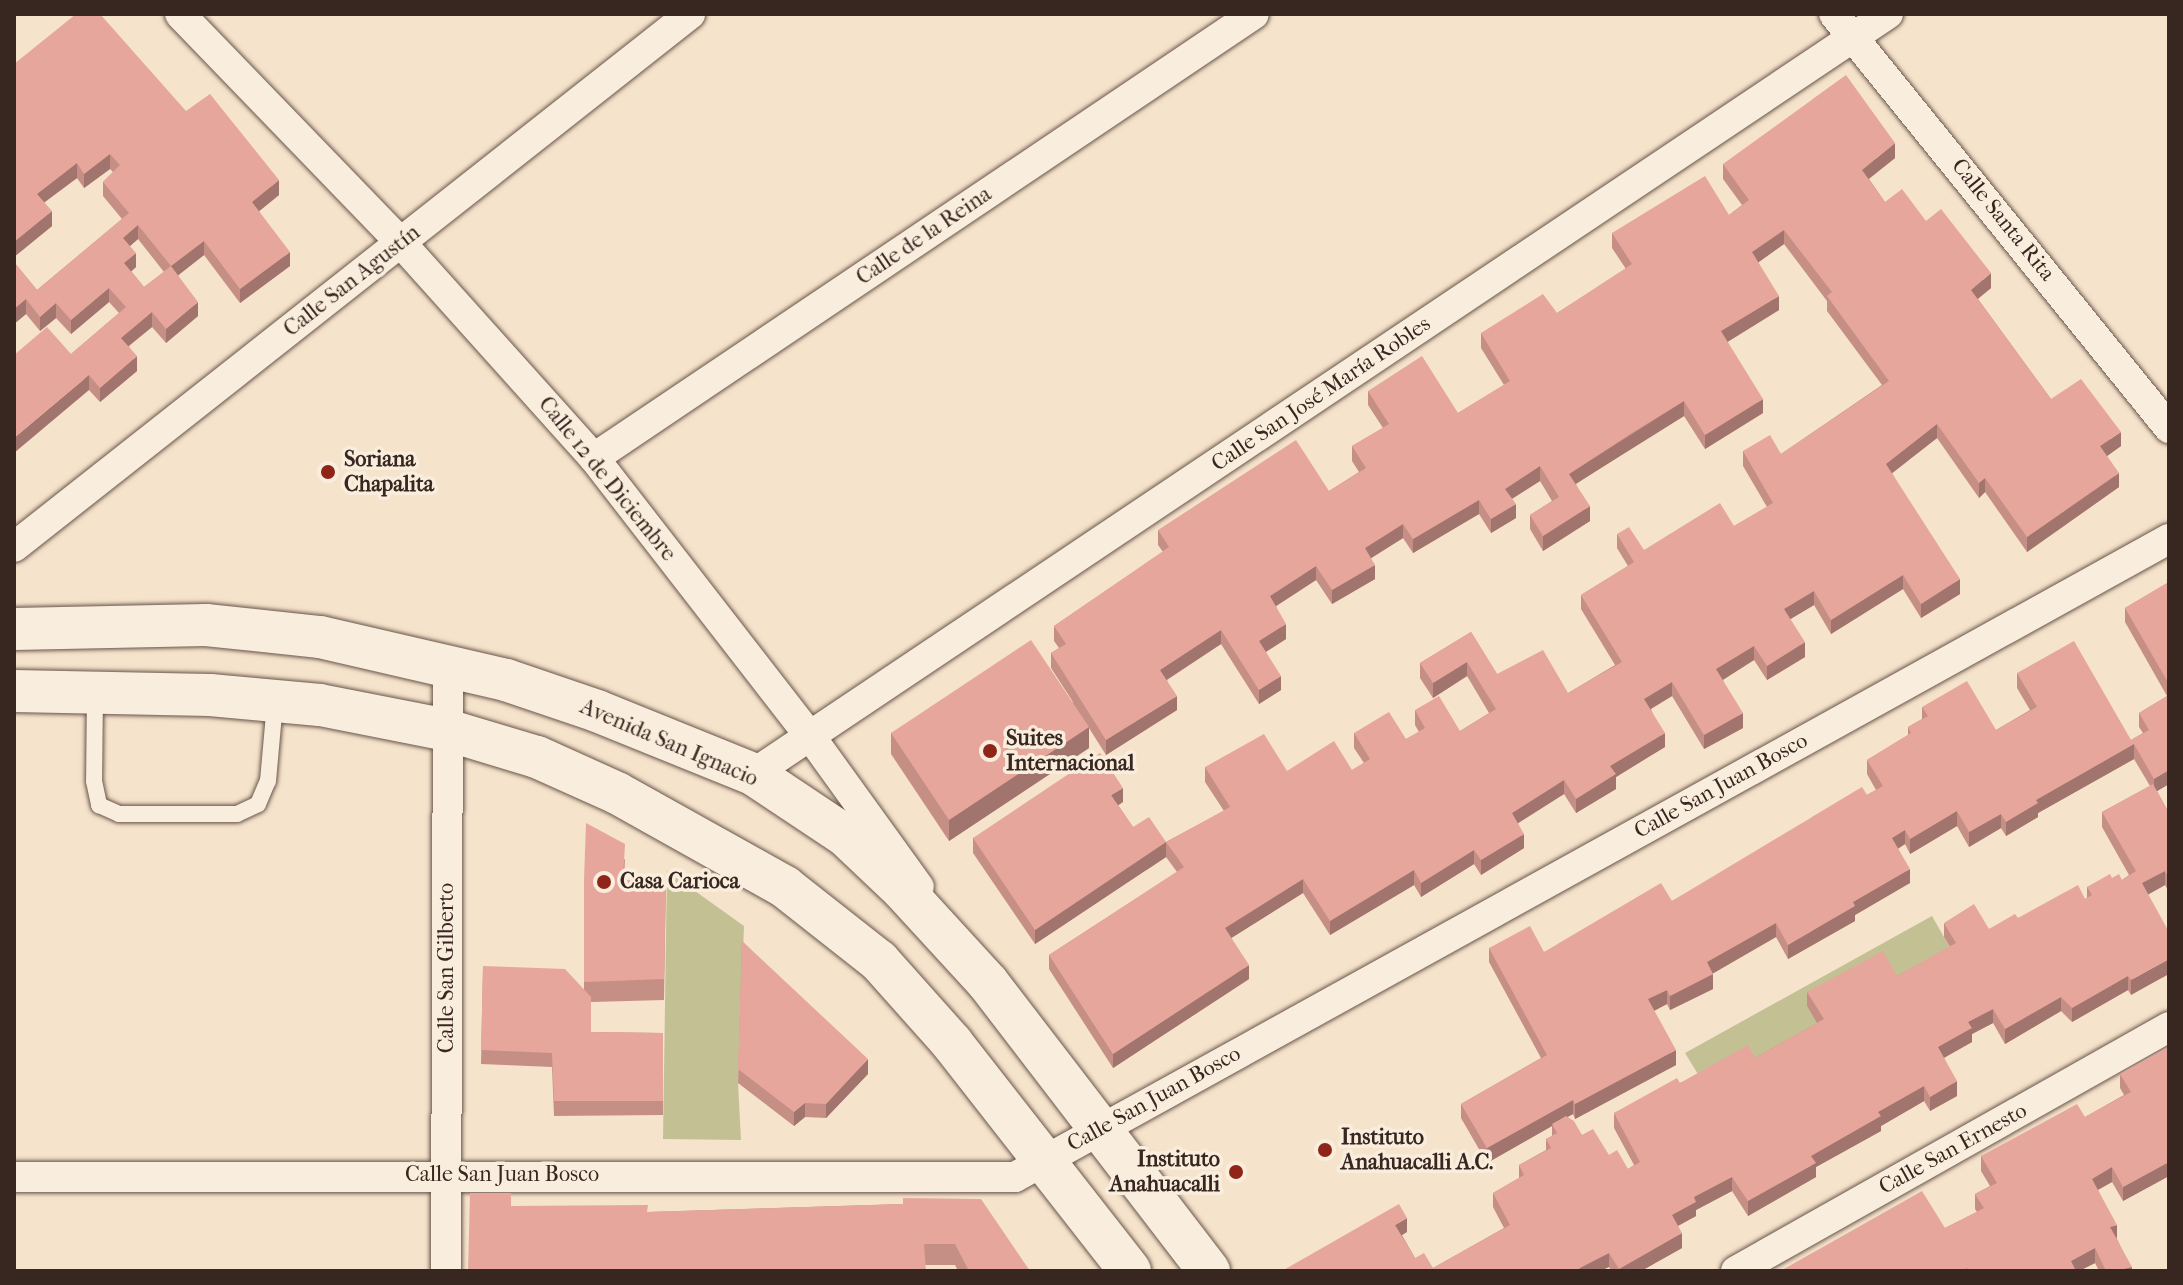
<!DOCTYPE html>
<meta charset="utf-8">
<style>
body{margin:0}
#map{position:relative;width:2183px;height:1285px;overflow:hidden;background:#f6e3cb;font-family:"IM FELL French Canon",serif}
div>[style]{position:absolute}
.green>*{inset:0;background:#c3c193}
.roads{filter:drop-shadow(0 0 2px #68554b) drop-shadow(0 0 2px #68554b)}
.lane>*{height:16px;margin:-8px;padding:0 8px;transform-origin:8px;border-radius:8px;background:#f9eddd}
.street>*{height:30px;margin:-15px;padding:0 15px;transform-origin:15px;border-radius:15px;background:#f9eddd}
.secondary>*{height:42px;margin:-21px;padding:0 21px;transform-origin:21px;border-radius:21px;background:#f9eddd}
.wall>*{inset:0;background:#c68f86}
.shaded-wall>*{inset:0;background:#a1746d}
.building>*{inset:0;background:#e6a69c}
.dots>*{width:22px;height:22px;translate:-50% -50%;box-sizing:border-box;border:4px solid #f9eddd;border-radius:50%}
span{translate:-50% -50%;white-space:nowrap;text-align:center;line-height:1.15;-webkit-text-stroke:7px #f9eddd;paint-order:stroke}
.street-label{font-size:22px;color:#382620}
.poi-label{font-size:22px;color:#382620;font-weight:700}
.left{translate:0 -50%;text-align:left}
.right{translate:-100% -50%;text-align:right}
.frame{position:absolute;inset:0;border:16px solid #382620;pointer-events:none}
</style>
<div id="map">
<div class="green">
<div style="clip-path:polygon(667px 871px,744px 926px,738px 1083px,741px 1140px,663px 1139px)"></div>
<div style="clip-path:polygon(1932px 916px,1956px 958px,1808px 1006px,1824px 1033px,1704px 1084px,1685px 1053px)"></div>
</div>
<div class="roads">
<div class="lane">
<div style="left:95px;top:692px;width:89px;rotate:90.6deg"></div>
<div style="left:94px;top:781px;width:25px;rotate:78deg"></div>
<div style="left:99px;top:805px;width:22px;rotate:24deg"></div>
<div style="left:119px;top:814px;width:118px"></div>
<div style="left:237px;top:814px;width:23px;rotate:-25deg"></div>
<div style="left:258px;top:804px;width:25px;rotate:-67deg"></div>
<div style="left:268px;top:781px;width:78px;rotate:-84.9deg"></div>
</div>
<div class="street">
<div style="left:180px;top:14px;width:318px;rotate:46deg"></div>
<div style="left:401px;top:243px;width:289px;rotate:48.1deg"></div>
<div style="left:594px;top:458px;width:352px;rotate:52.2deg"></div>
<div style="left:810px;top:736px;width:186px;rotate:54.2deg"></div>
<div style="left:1834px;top:14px;width:533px;rotate:51.02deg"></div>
<div style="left:594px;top:458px;width:795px;rotate:-33.93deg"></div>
<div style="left:14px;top:547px;width:861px;rotate:-38.25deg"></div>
<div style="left:753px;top:774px;width:1366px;rotate:-33.81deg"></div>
<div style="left:14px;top:1177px;width:1001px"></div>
<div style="left:1015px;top:1177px;width:1319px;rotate:-28.94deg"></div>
<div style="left:446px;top:1271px;width:607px;rotate:-89.81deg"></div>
<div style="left:1736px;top:1271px;width:497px;rotate:-29.4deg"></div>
</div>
<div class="secondary">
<div style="left:14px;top:629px;width:192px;rotate:-1.2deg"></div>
<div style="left:206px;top:625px;width:115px;rotate:6deg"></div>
<div style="left:320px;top:637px;width:191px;rotate:13deg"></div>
<div style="left:506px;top:680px;width:96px;rotate:18.8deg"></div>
<div style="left:597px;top:711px;width:168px;rotate:22deg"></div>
<div style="left:753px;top:774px;width:112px;rotate:33.7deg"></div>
<div style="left:846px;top:836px;width:77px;rotate:43.4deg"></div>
<div style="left:902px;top:889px;width:127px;rotate:47.5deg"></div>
<div style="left:988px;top:983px;width:363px;rotate:52.5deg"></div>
<div style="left:14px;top:691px;width:196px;rotate:1.2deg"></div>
<div style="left:210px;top:695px;width:110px;rotate:5.2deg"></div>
<div style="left:320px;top:705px;width:129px;rotate:11.1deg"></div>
<div style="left:447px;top:730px;width:94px;rotate:16.7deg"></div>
<div style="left:537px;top:757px;width:88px;rotate:24.2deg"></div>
<div style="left:617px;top:793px;width:193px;rotate:29.2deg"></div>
<div style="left:785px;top:887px;width:120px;rotate:38.2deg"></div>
<div style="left:879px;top:961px;width:110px;rotate:48.3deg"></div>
<div style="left:952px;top:1043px;width:289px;rotate:52deg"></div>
</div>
</div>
<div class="wall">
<div style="clip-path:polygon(evenodd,14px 64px,186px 111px,279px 195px,259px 211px,290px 266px,240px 303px,204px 255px,178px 275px,198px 316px,166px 343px,152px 327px,129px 346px,137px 371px,100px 402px,89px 390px,71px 354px,119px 313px,109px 302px,71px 334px,56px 318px,40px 331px,26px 314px,14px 324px,14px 262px,37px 290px,122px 219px,103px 196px,103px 182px,113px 172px,110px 169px,84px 188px,77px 178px,44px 202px,52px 226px,14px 257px,14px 64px,138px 239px,164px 272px,144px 287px,131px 271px,136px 267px,130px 246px,138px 239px)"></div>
<div style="clip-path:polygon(1895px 158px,1869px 179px,1885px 202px,1926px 221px,1991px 288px,1978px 299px,2051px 399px,2121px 446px,2107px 456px,2119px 487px,2027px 552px,1985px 492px,1979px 498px,1937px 438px,1892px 473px,1960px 594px,1921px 618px,1903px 589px,1831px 634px,1814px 605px,1790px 619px,1805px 657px,1767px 680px,1754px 660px,1723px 680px,1743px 728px,1704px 749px,1672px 696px,1651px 709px,1665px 747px,1616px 777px,1616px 789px,1576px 813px,1564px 794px,1518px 823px,1524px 848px,1481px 875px,1474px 864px,1421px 897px,1414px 885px,1330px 935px,1303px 893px,1231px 938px,1249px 979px,1113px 1068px,1049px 969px,1049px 955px,1177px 872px,1166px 857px,1035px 944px,973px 853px,973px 838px,1123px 802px,1118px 805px,1133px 827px,1166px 842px,1224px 811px,1205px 782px,1205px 767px,1287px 771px,1352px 770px,1364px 763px,1354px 748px,1354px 733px,1406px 739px,1419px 732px,1415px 725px,1415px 710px,1460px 731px,1489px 713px,1467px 676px,1433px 698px,1420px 678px,1420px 663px,1471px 632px,1497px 674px,1568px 693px,1615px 665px,1581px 609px,1581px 595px,1628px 566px,1617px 548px,1617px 534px,1644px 550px,1734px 526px,1767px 507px,1743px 466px,1743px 451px,1781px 454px,1882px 385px,1827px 311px,1827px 301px,1784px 244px,1758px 262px,1779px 310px,1727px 342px,1763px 413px,1705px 449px,1684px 416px,1632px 448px,1576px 484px,1590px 521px,1543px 551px,1530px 529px,1530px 515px,1552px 501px,1540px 481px,1512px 499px,1516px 518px,1491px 533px,1479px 514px,1413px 553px,1403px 538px,1371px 558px,1375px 579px,1332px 604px,1316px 580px,1276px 606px,1286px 639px,1266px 652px,1281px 690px,1259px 704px,1221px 644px,1167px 680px,1177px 710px,1106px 755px,1089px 728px,1089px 748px,949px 841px,891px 754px,891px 733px,1073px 702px,1051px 668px,1051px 653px,1059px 648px,1054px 641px,1054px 626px,1163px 552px,1158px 545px,1158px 530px,1329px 491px,1359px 472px,1352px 461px,1352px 446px,1383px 428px,1368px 405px,1368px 391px,1458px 413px,1504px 385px,1481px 348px,1481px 333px,1557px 313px,1626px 269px,1612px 248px,1612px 233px,1729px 215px,1742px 205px,1723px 179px,1723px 164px)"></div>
<div style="clip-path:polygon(evenodd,2169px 582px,2169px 784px,2157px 791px,2169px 813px,2169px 892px,2165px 885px,2148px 894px,2131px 995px,2128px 990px,2072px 1022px,2061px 1011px,2005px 1044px,1993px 1023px,1972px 1034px,1972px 1042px,1944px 1058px,1957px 1096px,1930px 1111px,1924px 1101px,1881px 1126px,1881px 1131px,1816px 1167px,1816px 1177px,1748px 1216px,1732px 1191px,1696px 1210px,1696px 1216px,1678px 1226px,1682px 1248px,1641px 1271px,1611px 1271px,1609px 1267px,1282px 1271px,1407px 1232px,1402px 1235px,1415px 1258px,1433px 1268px,1504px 1228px,1493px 1207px,1493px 1193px,1519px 1178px,1519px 1165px,1546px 1150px,1546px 1139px,1552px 1136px,1552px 1126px,1487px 1163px,1461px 1118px,1461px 1104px,1541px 1058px,1489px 962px,1489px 948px,1544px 952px,1672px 901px,1876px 790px,1867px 774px,1867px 760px,1908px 735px,1908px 727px,1922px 719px,1922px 707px,1996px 730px,2030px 710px,2017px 688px,2017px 673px,2131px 740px,2143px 733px,2139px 727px,2139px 713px,2167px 696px,2125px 622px,2125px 608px,2169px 582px,2134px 759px,2150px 786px,2102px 812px,2102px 827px,2129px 875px,2122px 880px,2112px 878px,2087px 887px,2087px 898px,2085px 899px,2018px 918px,1989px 929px,1944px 923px,1944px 937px,1950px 947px,1897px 976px,1807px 992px,1807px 1006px,1817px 1023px,1755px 1058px,1680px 1083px,1614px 1113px,1614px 1128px,1634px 1165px,1628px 1169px,1582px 1135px,1567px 1117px,1573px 1114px,1575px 1119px,1676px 1065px,1654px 1011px,1667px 1004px,1670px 1010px,1713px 989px,1712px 973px,1776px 937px,1788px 959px,1855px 921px,1855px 915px,1910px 883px,1898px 849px,1905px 844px,1910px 854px,1957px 826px,1969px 847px,2001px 828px,2006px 836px,2038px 817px,2038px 813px,2134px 759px)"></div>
<div style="clip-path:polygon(625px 859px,624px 880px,666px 880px,664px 1000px,591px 1002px,591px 1032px,663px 1033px,663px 1115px,554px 1116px,552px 1067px,481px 1064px,483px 966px,584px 989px,584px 880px)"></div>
<div style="clip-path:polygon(742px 941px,868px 1074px,826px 1118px,805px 1117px,794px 1126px,738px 1083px)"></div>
<div style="clip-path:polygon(2169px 1052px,2169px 1176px,2123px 1201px,2112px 1182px,2098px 1190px,2117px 1239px,2132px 1271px,2099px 1271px,2095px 1263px,2079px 1271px,1784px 1271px,1784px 1269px,1945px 1228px,1977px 1212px,1975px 1209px,1975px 1194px,1990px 1186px,1981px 1171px,1981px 1156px,2085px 1117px,2124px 1095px,2120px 1088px,2120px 1074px)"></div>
<div style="clip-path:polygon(903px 1204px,1030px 1271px,958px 1271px,955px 1265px,926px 1265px,511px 1206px,648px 1212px)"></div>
</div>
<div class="shaded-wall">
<div style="clip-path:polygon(1895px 143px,1895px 158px,1862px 184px,1862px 170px)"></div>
<div style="clip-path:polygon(110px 154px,110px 169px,84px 188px,84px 174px)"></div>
<div style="clip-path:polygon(77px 163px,77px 178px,37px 208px,37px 194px)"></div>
<div style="clip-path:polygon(279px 180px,279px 195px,252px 217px,252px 202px)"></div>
<div style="clip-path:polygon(52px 211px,52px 226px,14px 257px,14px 242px)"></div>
<div style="clip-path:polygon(138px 225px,138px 239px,123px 252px,123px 238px)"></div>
<div style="clip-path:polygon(1784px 230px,1784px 244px,1752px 267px,1752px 252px)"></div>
<div style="clip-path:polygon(204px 241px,204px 255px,171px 281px,171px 266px)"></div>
<div style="clip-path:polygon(290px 252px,290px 266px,240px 303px,240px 289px)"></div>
<div style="clip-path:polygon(136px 253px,136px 267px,124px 278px,124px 263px)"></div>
<div style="clip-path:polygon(1991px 273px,1991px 288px,1971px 304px,1971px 290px)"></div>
<div style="clip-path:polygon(109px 288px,109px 302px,71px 334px,71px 320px)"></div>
<div style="clip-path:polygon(1779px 296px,1779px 310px,1721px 346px,1721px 331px)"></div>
<div style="clip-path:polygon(26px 299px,26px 314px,14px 324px,14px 309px)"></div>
<div style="clip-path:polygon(198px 302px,198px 316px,166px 343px,166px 329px)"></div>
<div style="clip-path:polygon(56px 303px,56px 318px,40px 331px,40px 317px)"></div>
<div style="clip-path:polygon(152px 312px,152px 327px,121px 352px,121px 338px)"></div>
<div style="clip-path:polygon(137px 356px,137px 371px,100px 402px,100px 388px)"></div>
<div style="clip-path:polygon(89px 375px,89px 390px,14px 453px,14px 438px)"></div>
<div style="clip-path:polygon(1763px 399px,1763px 413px,1705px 449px,1705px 435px)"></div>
<div style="clip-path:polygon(1684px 401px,1684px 416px,1569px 488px,1569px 474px)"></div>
<div style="clip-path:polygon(1937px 424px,1937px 438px,1886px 478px,1886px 464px)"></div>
<div style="clip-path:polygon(2121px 432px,2121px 446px,2100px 461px,2100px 446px)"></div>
<div style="clip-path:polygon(1540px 466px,1540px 481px,1505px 503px,1505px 489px)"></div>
<div style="clip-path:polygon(2119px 473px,2119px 487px,2027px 552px,2027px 537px)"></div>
<div style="clip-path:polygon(1985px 478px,1985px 492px,1979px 498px,1979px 483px)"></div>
<div style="clip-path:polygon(1479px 500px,1479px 514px,1413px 553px,1413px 539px)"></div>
<div style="clip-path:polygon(1516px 504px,1516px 518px,1491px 533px,1491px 519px)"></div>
<div style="clip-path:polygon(1590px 506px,1590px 521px,1543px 551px,1543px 536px)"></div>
<div style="clip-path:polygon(1403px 524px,1403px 538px,1365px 562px,1365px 548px)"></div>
<div style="clip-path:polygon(1375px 565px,1375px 579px,1332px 604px,1332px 590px)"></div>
<div style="clip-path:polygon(1316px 566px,1316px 580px,1270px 610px,1270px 596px)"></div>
<div style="clip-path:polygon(1903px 575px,1903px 589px,1831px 634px,1831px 620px)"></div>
<div style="clip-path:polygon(1960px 579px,1960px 594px,1921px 618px,1921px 604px)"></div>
<div style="clip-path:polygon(1814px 591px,1814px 605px,1784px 623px,1784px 609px)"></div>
<div style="clip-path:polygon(1286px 624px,1286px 639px,1259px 656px,1259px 641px)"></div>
<div style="clip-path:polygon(1221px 630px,1221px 644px,1160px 684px,1160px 670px)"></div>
<div style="clip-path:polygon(1805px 642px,1805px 657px,1767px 680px,1767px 666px)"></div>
<div style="clip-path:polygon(1754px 646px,1754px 660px,1716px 684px,1716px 669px)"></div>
<div style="clip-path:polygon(1467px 662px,1467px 676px,1433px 698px,1433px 683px)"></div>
<div style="clip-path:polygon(1281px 676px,1281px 690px,1259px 704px,1259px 690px)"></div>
<div style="clip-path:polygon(1672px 682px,1672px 696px,1644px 713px,1644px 699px)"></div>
<div style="clip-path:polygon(1177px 696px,1177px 710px,1106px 755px,1106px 740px)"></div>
<div style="clip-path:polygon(1743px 713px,1743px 728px,1704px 749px,1704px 735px)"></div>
<div style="clip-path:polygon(1089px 727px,1089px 748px,949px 841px,949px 820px)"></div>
<div style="clip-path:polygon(1665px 733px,1665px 747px,1616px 777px,1616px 789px,1576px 813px,1576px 799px,1610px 766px)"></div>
<div style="clip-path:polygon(2134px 744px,2134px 759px,2038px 813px,2038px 817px,2006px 836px,2006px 822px,2036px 800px)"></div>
<div style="clip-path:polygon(2169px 770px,2169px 784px,2154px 793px,2154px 779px)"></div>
<div style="clip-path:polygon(1564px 780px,1564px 794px,1512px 827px,1512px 813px)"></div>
<div style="clip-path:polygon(1123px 788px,1123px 802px,1111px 810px,1111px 795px)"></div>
<div style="clip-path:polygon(1957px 811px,1957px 826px,1910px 854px,1910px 839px)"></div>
<div style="clip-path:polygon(2001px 814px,2001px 828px,1969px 847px,1969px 832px)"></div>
<div style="clip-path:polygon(1905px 830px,1905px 844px,1892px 852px,1892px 838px)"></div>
<div style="clip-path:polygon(1524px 834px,1524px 848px,1481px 875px,1481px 860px)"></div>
<div style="clip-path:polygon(1166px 842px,1166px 857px,1035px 944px,1035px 930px)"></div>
<div style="clip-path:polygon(1474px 850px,1474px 864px,1421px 897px,1421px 883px)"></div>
<div style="clip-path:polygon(1910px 869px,1910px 883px,1855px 915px,1855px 921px,1788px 959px,1788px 945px,1853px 902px)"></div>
<div style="clip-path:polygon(1414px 870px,1414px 885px,1330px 935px,1330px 921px)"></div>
<div style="clip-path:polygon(2165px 871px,2165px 885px,2142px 898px,2142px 883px)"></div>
<div style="clip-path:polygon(1303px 879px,1303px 893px,1225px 942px,1225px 928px)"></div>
<div style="clip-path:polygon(1776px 923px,1776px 937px,1707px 977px,1707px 962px)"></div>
<div style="clip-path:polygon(2169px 959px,2169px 974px,2131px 995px,2131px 980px)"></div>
<div style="clip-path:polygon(1249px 965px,1249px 979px,1113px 1068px,1113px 1054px)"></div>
<div style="clip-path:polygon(1713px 974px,1713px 989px,1670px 1010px,1670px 996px)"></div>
<div style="clip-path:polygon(2128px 976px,2128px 990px,2072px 1022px,2072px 1008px)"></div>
<div style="clip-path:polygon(1667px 990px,1667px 1004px,1648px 1014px,1648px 999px)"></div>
<div style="clip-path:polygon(2061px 997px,2061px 1011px,2005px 1044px,2005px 1029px)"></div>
<div style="clip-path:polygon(1993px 1009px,1993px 1023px,1972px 1034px,1972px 1042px,1938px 1061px,1938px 1047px,1968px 1022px)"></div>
<div style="clip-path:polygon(1676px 1050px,1676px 1065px,1575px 1119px,1575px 1104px)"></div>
<div style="clip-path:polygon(868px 1059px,868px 1074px,826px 1118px,826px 1104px)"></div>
<div style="clip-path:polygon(1957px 1081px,1957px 1096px,1930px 1111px,1930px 1097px)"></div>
<div style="clip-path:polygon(1924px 1086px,1924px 1101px,1881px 1126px,1881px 1131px,1816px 1167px,1816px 1177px,1748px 1216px,1748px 1201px,1811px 1156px,1878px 1112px)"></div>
<div style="clip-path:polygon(1573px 1100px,1573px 1114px,1487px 1163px,1487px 1148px)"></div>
<div style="clip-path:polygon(805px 1103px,805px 1117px,794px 1126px,794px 1112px)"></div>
<div style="clip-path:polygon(2169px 1162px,2169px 1176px,2123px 1201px,2123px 1187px)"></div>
<div style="clip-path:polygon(2112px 1167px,2112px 1182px,2092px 1193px,2092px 1179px)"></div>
<div style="clip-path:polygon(1732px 1177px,1732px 1191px,1696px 1210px,1696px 1216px,1672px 1229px,1672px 1215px,1694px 1197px)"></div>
<div style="clip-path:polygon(1407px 1218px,1407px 1232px,1395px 1239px,1395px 1225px)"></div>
<div style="clip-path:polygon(2117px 1225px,2117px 1239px,2110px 1227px)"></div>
<div style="clip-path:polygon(1682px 1233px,1682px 1248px,1641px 1271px,1619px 1271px,1619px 1269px)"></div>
<div style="clip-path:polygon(2095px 1248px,2095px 1263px,2079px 1271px,2071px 1271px,2071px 1261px)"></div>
<div style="clip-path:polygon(1609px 1253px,1609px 1267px,1601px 1271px,1574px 1271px)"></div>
<div style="clip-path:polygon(2132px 1267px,2132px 1271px,2116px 1271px)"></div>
</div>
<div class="building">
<div style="clip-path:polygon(evenodd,76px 14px,100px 14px,186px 111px,210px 94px,279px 180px,252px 202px,290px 252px,240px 289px,204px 241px,171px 266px,198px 302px,166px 329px,152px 312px,121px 338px,137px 356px,100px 388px,89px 375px,14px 438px,14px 355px,47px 327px,71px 354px,126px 307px,109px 288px,71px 320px,56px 303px,40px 317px,26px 299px,14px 309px,14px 262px,37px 290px,129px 213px,103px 182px,120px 165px,110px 154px,84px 174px,77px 163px,37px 194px,52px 211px,14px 242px,14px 64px,76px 14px,138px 225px,171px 266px,144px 287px,124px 263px,136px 253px,123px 238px,138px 225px)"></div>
<div style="clip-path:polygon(1846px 75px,1895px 143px,1862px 170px,1885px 202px,1902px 189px,1926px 221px,1941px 209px,1991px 273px,1971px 290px,2051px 399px,2081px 379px,2121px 432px,2100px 446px,2119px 473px,2027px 537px,1985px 478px,1979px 483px,1937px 424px,1886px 464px,1960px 579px,1921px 604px,1903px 575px,1831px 620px,1814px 591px,1784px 609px,1805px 642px,1767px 666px,1754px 646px,1716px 669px,1743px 713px,1704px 735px,1672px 682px,1644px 699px,1665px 733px,1610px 766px,1616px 774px,1576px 799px,1564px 780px,1512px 813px,1524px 834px,1481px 860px,1474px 850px,1421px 883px,1414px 870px,1330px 921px,1303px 879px,1225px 928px,1249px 965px,1113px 1054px,1049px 955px,1184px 867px,1166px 842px,1230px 807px,1205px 767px,1264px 734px,1287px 771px,1334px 741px,1352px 770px,1370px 759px,1354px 733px,1389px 712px,1406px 739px,1425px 728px,1415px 710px,1439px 696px,1460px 731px,1496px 709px,1467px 662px,1433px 683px,1420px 663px,1471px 632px,1497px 674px,1543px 650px,1568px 693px,1622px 662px,1581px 595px,1634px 562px,1617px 534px,1629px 527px,1644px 550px,1720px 503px,1734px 526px,1773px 503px,1743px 451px,1770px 435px,1781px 454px,1889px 381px,1827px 296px,1832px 292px,1784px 230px,1752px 252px,1779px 296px,1721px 331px,1763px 399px,1705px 435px,1684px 401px,1632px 433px,1569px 474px,1590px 506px,1543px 536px,1530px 515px,1559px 497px,1540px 466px,1505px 489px,1516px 504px,1491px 519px,1479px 500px,1413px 539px,1403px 524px,1365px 548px,1375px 565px,1332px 590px,1316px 566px,1270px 596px,1286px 624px,1259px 641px,1281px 676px,1259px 690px,1221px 630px,1160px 670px,1177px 696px,1106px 740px,1051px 653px,1066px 644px,1054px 626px,1169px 547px,1158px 530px,1296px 440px,1329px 491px,1366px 468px,1352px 446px,1389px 424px,1368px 391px,1422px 356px,1458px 413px,1510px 381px,1481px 333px,1543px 294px,1557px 313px,1632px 264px,1612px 233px,1705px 176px,1729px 215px,1749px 200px,1723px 164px)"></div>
<div style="clip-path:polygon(2169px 582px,2169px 684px,2125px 608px)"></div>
<div style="clip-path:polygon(1031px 640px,1089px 727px,949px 820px,891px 733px)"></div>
<div style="clip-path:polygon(2074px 641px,2131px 740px,2149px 730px,2139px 713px,2169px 695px,2169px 770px,2154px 779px,2134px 744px,2036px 800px,2038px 803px,2006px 822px,2001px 814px,1969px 832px,1957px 811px,1910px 839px,1905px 830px,1892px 838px,1910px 869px,1853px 902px,1855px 906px,1788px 945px,1776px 923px,1707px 962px,1713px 974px,1670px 996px,1667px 990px,1648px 999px,1676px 1050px,1575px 1104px,1573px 1100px,1487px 1148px,1461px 1104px,1547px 1055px,1489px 948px,1530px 926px,1544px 952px,1661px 883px,1672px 901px,1862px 787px,1867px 795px,1883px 786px,1867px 760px,1911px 733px,1908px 727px,1928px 716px,1922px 707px,1967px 681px,1996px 730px,2037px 707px,2017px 673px)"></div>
<div style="clip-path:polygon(1100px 753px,1123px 788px,1111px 795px,1133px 827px,1149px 817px,1166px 842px,1035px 930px,973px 838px)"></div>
<div style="clip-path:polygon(2153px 784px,2169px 813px,2169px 878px,2165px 871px,2142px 883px,2169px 932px,2169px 959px,2131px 980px,2128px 976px,2072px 1008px,2061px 997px,2005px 1029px,1993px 1009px,1968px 1022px,1972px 1028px,1938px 1047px,1957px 1081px,1930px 1097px,1924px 1086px,1878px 1112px,1881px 1116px,1811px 1156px,1816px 1163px,1748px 1201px,1732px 1177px,1694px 1197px,1696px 1202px,1672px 1215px,1682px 1233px,1619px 1269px,1609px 1253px,1574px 1271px,1282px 1271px,1399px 1204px,1407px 1218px,1395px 1225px,1415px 1258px,1424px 1253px,1433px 1268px,1510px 1225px,1493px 1193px,1524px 1175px,1519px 1165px,1551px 1148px,1546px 1139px,1557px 1133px,1552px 1124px,1566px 1116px,1574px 1121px,1582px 1135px,1593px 1129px,1609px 1155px,1617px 1150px,1628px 1169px,1640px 1162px,1614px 1113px,1677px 1078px,1680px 1083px,1748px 1045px,1755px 1058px,1824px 1019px,1807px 992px,1883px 951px,1897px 976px,1956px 943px,1944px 923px,1974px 904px,1989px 929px,2015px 914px,2018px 918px,2078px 885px,2085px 899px,2092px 895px,2087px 887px,2110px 874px,2112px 878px,2119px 874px,2122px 880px,2136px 871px,2102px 812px)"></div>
<div style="clip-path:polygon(586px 823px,625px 844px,623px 880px,584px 880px)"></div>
<div style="clip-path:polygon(584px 880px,666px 880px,664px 979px,584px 982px)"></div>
<div style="clip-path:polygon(742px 941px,868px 1059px,826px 1104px,805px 1103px,794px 1112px,738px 1069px)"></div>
<div style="clip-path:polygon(483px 966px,565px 969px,591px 997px,591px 1032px,663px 1033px,663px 1101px,554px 1101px,552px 1053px,481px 1050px)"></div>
<div style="clip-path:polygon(2167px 1048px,2169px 1052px,2169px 1162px,2123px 1187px,2112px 1167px,2092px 1179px,2117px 1225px,2110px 1227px,2132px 1267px,2116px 1271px,2106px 1271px,2095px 1248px,2071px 1261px,2076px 1271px,1969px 1271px,1967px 1268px,1961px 1271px,1785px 1271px,1784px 1269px,1922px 1191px,1945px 1228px,1984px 1208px,1975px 1194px,1997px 1183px,1981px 1156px,2077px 1104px,2085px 1117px,2131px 1092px,2120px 1074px)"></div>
<div style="clip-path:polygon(470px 1193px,511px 1193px,511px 1206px,648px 1205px,647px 1212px,903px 1204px,903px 1271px,468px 1271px)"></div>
<div style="clip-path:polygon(903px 1198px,981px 1199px,1030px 1271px,969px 1271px,955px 1244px,924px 1244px,926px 1271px,903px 1271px)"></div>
</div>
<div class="dots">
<div style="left:328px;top:472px;background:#8f2418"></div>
<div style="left:990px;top:751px;background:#8f2418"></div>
<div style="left:604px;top:882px;background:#8f2418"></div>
<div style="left:1325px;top:1150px;background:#8f2418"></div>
<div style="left:1236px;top:1172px;background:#8f2418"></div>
</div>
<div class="street-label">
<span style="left:2003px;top:220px;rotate:51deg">Calle Santa Rita</span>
<span style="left:924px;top:236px;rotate:-34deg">Calle de la Reina</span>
<span style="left:352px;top:281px;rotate:-38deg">Calle San Agustín</span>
<span style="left:1321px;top:394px;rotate:-34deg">Calle San José María Robles</span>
<span style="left:607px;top:479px;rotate:51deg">Calle 12 de Diciembre</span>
<span style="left:669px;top:743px;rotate:23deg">Avenida San Ignacio</span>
<span style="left:1721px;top:786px;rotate:-29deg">Calle San Juan Bosco</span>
<span style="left:447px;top:968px;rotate:-90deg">Calle San Gilberto</span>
<span style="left:1154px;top:1099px;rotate:-29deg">Calle San Juan Bosco</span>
<span style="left:1953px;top:1149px;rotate:-29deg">Calle San Ernesto</span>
<span style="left:502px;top:1175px">Calle San Juan Bosco</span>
</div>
<div class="poi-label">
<span class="left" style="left:344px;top:472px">Soriana<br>Chapalita</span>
<span class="left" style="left:1006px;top:751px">Suites<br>Internacional</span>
<span class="left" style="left:620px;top:882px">Casa Carioca</span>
<span class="left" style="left:1341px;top:1150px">Instituto<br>Anahuacalli A.C.</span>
<span class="right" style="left:1220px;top:1172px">Instituto<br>Anahuacalli</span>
</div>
<div class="frame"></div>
</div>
